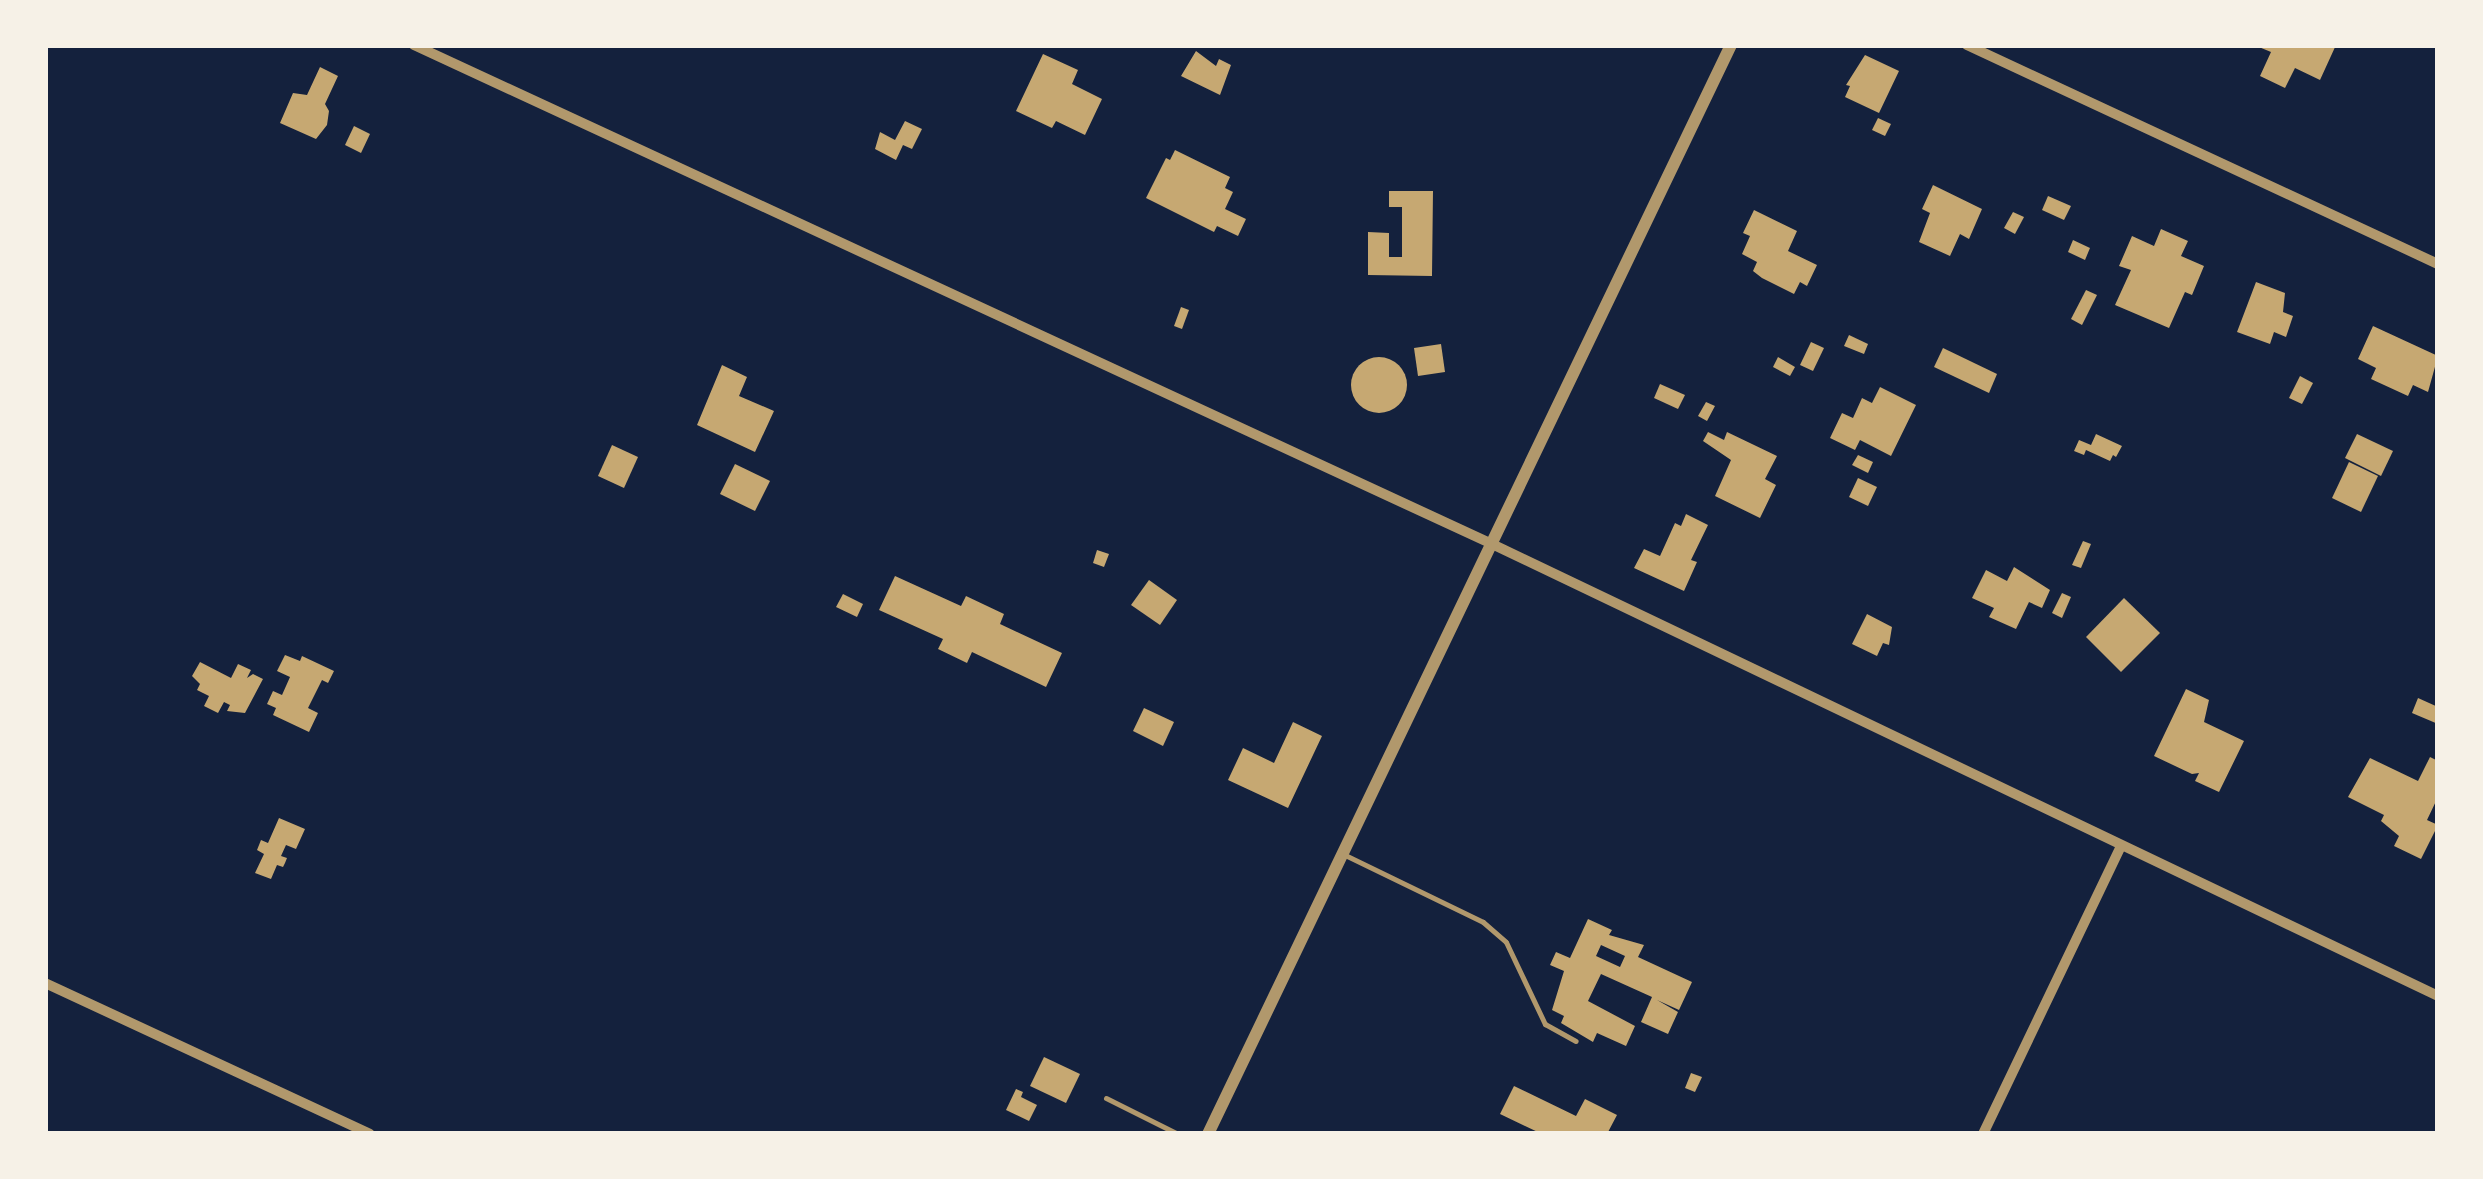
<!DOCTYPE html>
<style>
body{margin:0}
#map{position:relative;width:2483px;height:1179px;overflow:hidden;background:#14213d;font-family:"PT Serif",serif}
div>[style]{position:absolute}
.building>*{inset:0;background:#c6a872}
.round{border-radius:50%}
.service>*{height:5px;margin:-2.5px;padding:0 2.5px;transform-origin:2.5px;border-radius:2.5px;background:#b1986c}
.minor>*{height:10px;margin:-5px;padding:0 5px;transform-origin:5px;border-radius:5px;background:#b1986c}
.tertiary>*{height:12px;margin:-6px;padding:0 6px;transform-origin:6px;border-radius:6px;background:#b1986c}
span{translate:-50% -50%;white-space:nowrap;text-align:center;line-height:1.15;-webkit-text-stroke:10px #f6f1e7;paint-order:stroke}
.frame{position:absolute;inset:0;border:48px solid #f6f1e7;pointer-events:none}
</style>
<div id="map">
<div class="building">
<div style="clip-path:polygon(2254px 45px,2336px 45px,2320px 80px,2295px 68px,2285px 88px,2260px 76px,2271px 52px)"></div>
<div style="clip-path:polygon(1196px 51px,1216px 66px,1219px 59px,1231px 65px,1220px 95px,1181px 76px)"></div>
<div style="clip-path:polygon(1043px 54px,1078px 70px,1072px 84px,1102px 99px,1085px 135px,1056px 121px,1052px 128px,1016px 111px)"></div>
<div style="clip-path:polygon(1865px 55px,1899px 71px,1879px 113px,1845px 97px,1850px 86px,1846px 85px)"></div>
<div style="clip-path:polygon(320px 67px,338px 76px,325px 104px,329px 111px,327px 125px,316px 139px,280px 123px,293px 93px,307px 95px)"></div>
<div style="clip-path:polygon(1878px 118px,1891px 124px,1885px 136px,1872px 130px)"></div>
<div style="clip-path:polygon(905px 121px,922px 129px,912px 149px,903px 145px,896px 160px,875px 149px,880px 132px,895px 140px)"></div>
<div style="clip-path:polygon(354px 126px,370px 134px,361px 153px,345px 145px)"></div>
<div style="clip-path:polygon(1175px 150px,1230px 177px,1225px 188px,1233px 192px,1225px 209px,1246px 219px,1238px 236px,1217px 226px,1214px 232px,1146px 198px,1166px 158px,1170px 160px)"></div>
<div style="clip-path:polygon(1933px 185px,1982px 209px,1969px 239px,1960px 234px,1950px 256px,1919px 242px,1930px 213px,1922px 209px)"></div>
<div style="clip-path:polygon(1389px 191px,1433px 191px,1432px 276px,1368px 275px,1368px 232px,1389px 233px,1389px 257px,1402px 257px,1402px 207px,1389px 207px)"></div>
<div style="clip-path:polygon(2048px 196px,2071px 206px,2064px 220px,2042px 210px)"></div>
<div style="clip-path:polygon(1754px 210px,1797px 231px,1788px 251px,1817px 265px,1807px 286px,1800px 282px,1794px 294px,1762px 278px,1753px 271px,1757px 262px,1742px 254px,1750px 236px,1743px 233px)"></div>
<div style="clip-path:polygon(2013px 212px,2024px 217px,2015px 234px,2004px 228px)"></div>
<div style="clip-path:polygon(2161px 229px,2188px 241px,2181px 256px,2204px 266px,2192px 295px,2185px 292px,2169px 328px,2115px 305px,2131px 270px,2119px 266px,2132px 236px,2154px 246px)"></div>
<div style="clip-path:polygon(2073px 240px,2090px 248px,2085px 260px,2068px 252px)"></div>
<div style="clip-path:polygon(2256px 282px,2285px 293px,2283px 312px,2293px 316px,2286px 337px,2274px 332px,2270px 344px,2237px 332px)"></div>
<div style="clip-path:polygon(2086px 290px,2097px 295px,2082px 325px,2071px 319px)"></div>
<div style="clip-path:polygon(1181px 307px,1189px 310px,1182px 329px,1174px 326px)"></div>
<div style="clip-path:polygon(2373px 326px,2438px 356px,2428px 392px,2413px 385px,2408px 396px,2371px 379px,2376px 368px,2358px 359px)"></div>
<div style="clip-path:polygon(1849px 335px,1868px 344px,1864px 354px,1844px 346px)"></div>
<div style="clip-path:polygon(1811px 342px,1824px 348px,1813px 371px,1800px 365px)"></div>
<div style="clip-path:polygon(1441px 344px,1445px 372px,1418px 376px,1414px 348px)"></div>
<div style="clip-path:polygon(1943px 348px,1997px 374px,1989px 393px,1934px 367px)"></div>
<div style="clip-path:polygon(1778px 357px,1795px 367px,1790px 376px,1773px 367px)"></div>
<div class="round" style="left:1351px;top:357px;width:56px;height:56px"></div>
<div style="clip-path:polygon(722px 365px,747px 377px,739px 396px,774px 411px,755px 452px,697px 425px)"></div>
<div style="clip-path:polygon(2300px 376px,2313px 383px,2302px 404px,2289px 398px)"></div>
<div style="clip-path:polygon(1660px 384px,1685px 395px,1678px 409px,1654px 398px)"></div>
<div style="clip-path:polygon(1880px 387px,1916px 405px,1891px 456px,1860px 440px,1855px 450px,1830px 438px,1842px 413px,1853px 418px,1862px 398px,1872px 403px)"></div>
<div style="clip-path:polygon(1706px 402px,1715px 406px,1707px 421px,1698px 416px)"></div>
<div style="clip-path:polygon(1708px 432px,1724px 440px,1727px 432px,1777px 456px,1765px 479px,1776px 485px,1760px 518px,1715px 496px,1731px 460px,1703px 441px)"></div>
<div style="clip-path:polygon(2096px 434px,2122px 446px,2116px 457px,2113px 455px,2110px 461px,2086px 450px,2084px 455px,2074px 451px,2079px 440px,2091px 445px)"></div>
<div style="clip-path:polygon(2357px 434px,2393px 451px,2381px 476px,2345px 458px)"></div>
<div style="clip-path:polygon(612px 445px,638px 457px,624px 488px,598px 476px)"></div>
<div style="clip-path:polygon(1858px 455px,1873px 462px,1868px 473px,1852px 465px)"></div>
<div style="clip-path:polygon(2349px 462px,2378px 476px,2361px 512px,2332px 498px)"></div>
<div style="clip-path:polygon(735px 464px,770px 481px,755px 511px,720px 494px)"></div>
<div style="clip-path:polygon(1858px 478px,1877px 487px,1868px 506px,1849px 497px)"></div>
<div style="clip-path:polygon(1686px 514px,1708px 525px,1691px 560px,1697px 562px,1684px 591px,1634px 568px,1644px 549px,1660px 556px,1675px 523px,1681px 526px)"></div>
<div style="clip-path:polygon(2083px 541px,2091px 544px,2081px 568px,2072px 565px)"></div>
<div style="clip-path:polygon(1097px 550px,1109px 554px,1104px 567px,1093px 563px)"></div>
<div style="clip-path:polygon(2014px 567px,2050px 590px,2042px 608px,2029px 602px,2016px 629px,1989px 617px,1994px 608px,1972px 598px,1986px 570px,2007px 581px)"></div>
<div style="clip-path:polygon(895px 576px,961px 606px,966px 596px,1004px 614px,1000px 624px,1062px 653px,1046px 687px,972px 652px,967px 663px,938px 649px,943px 639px,879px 610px)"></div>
<div style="clip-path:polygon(1149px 580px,1177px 600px,1160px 625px,1131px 605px)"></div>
<div style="clip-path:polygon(2062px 593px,2071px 597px,2062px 618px,2052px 613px)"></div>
<div style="clip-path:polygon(843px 594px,863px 604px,857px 617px,836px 607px)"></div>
<div style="clip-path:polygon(2124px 598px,2160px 633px,2121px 672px,2086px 637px)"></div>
<div style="clip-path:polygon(1867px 614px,1892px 627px,1889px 645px,1883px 643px,1877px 656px,1852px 644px)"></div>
<div style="clip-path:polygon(285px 655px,300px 661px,302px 656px,334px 671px,328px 683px,322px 680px,308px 708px,318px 713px,309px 732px,273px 715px,276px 708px,267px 704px,273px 691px,282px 695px,290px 677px,277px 671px)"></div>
<div style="clip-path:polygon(200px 662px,231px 678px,238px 664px,251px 670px,247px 678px,253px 674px,263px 679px,245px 713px,227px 711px,230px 705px,224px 702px,218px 713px,204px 706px,209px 696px,197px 690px,200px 684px,192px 676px)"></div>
<div style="clip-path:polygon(2186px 689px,2209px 700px,2204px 722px,2244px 741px,2219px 792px,2195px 781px,2199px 773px,2192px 774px,2154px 756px)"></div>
<div style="clip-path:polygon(2418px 698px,2438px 707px,2438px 724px,2412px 713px)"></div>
<div style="clip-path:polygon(1144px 708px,1174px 722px,1163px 746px,1133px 731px)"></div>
<div style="clip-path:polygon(1293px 722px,1322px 736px,1288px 808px,1228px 780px,1243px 748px,1274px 763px)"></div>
<div style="clip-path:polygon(2430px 757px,2438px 761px,2438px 797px,2427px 820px,2438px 825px,2421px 859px,2394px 846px,2399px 836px,2381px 821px,2384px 815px,2348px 797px,2370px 758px,2418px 781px)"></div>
<div style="clip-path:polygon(279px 818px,305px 829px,296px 849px,286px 845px,281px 856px,287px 858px,285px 863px,283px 867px,277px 865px,271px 879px,255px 873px,264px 854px,257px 850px,261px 840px,268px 843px)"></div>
<div style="clip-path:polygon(evenodd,1588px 919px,1612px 930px,1609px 935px,1644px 945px,1638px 957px,1692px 982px,1679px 1010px,1657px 1000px,1678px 1012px,1668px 1034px,1641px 1022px,1652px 997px,1601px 974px,1588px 1001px,1635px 1026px,1626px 1046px,1597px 1033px,1593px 1042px,1561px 1023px,1564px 1016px,1552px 1010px,1564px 971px,1550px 965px,1556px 952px,1570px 958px,1588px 919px,1601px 945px,1625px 956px,1620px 967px,1596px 956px,1601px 945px)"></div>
<div style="clip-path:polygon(1044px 1057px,1080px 1074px,1066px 1103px,1030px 1086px)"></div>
<div style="clip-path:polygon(1691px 1073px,1702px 1077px,1695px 1092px,1685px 1088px)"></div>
<div style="clip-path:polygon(1514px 1086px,1576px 1116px,1585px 1099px,1617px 1115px,1607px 1134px,1542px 1134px,1500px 1114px)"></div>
<div style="clip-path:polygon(1016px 1089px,1023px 1092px,1021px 1097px,1037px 1105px,1029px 1121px,1006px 1110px)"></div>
</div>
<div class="service">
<div style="left:1345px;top:855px;width:153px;rotate:25.9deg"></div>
<div style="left:1483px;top:922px;width:30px;rotate:41deg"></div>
<div style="left:1506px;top:942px;width:91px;rotate:64.6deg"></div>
<div style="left:1545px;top:1024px;width:35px;rotate:29deg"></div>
<div style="left:1106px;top:1098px;width:80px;rotate:26.6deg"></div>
</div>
<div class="minor">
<div style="left:414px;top:45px;width:1188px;rotate:24.84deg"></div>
<div style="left:1492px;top:544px;width:1048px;rotate:25.54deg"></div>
<div style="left:1967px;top:45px;width:519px;rotate:24.94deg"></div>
<div style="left:45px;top:983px;width:358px;rotate:24.9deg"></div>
<div style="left:1983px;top:1134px;width:319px;rotate:-64.4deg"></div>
</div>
<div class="tertiary">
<div style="left:1208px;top:1134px;width:1208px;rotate:-64.35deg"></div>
</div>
<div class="frame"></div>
</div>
